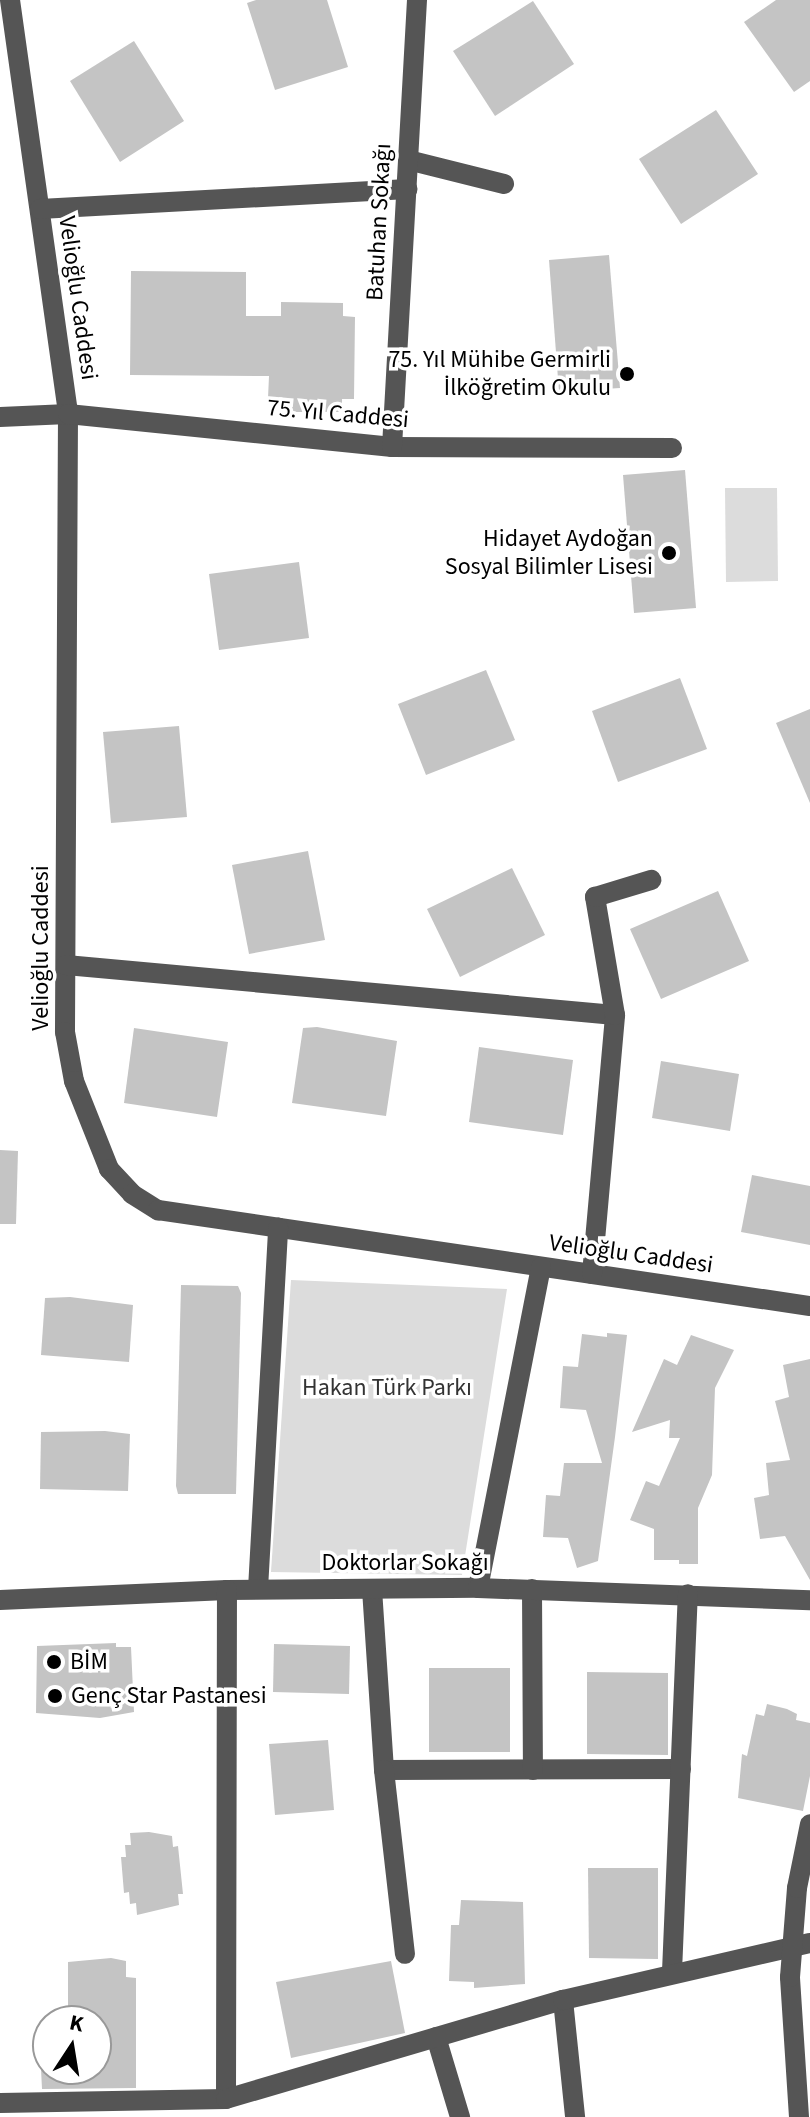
<!DOCTYPE html>
<meta charset="utf-8">
<style>
body{margin:0}
#map{position:relative;width:810px;height:2117px;overflow:hidden;background:#fff;font-family:"Source Sans 3",sans-serif}
div>[style]{position:absolute}
.green>*{inset:0;background:#dcdcdc}
.building>*{inset:0;background:#c4c4c4}
.minor>*{height:20px;margin:-10px;padding:0 10px;transform-origin:10px;border-radius:10px;background:#555}
.dots>*{width:22px;height:22px;translate:-50% -50%;box-sizing:border-box;border:4px solid #fff;border-radius:50%}
span{translate:-50% -50%;white-space:nowrap;text-align:center;line-height:1.15;-webkit-text-stroke:7px #fff;paint-order:stroke}
.street-label{font-size:24px;color:#000}
.poi-label{font-size:24px;color:#000}
.right{translate:-100% -50%;text-align:right}
.left{translate:0 -50%;text-align:left}
.park-label{font-size:24px;color:#333}
.north{position:absolute;left:32px;top:2005px;width:80px;height:80px;box-sizing:border-box;background:#fff;border:2px solid #999;border-radius:50%;rotate:12deg;font-size:22px;font-weight:700;line-height:32px;text-align:center;color:#000}
.north::after{content:'';display:block;margin:auto;width:28px;height:36px;background:#000;clip-path:polygon(50% 0,100% 100%,50% 72%,0 100%)}
</style>
<div id="map">
<div class="green">
<div style="clip-path:polygon(725px 488px,777px 488px,778px 581px,726px 582px)"></div>
<div style="clip-path:polygon(291px 1280px,507px 1289px,462px 1575px,271px 1572px)"></div>
</div>
<div class="building">
<div style="clip-path:polygon(256px 0,327px 0,348px 67px,275px 90px,247px 3px)"></div>
<div style="clip-path:polygon(776px 0,810px 0,810px 81px,794px 92px,744px 22px)"></div>
<div style="clip-path:polygon(533px 1px,574px 64px,495px 116px,453px 51px)"></div>
<div style="clip-path:polygon(134px 41px,184px 121px,120px 162px,70px 81px)"></div>
<div style="clip-path:polygon(716px 110px,758px 174px,681px 224px,639px 159px)"></div>
<div style="clip-path:polygon(609px 255px,620px 388px,559px 392px,549px 260px)"></div>
<div style="clip-path:polygon(131px 271px,246px 272px,246px 316px,281px 316px,281px 302px,343px 303px,343px 316px,355px 317px,354px 399px,342px 399px,342px 412px,280px 412px,280px 398px,268px 398px,269px 376px,130px 375px)"></div>
<div style="clip-path:polygon(685px 470px,696px 608px,634px 613px,623px 475px)"></div>
<div style="clip-path:polygon(299px 562px,309px 638px,219px 650px,209px 574px)"></div>
<div style="clip-path:polygon(486px 670px,515px 740px,426px 775px,398px 704px)"></div>
<div style="clip-path:polygon(680px 678px,707px 749px,618px 782px,592px 711px)"></div>
<div style="clip-path:polygon(810px 709px,810px 803px,776px 723px)"></div>
<div style="clip-path:polygon(179px 726px,187px 817px,111px 823px,103px 732px)"></div>
<div style="clip-path:polygon(308px 851px,325px 940px,249px 954px,232px 865px)"></div>
<div style="clip-path:polygon(512px 868px,545px 935px,460px 977px,427px 909px)"></div>
<div style="clip-path:polygon(718px 891px,749px 961px,661px 999px,630px 929px)"></div>
<div style="clip-path:polygon(317px 1027px,397px 1041px,386px 1116px,292px 1103px,303px 1028px)"></div>
<div style="clip-path:polygon(134px 1028px,228px 1042px,217px 1117px,124px 1103px)"></div>
<div style="clip-path:polygon(479px 1047px,573px 1060px,563px 1135px,469px 1122px)"></div>
<div style="clip-path:polygon(661px 1061px,739px 1074px,730px 1131px,652px 1118px)"></div>
<div style="clip-path:polygon(0 1150px,18px 1151px,16px 1224px,0 1224px)"></div>
<div style="clip-path:polygon(752px 1175px,810px 1186px,810px 1245px,741px 1232px)"></div>
<div style="clip-path:polygon(181px 1285px,238px 1286px,241px 1293px,236px 1494px,178px 1494px,176px 1486px)"></div>
<div style="clip-path:polygon(70px 1297px,133px 1305px,129px 1362px,41px 1355px,45px 1298px)"></div>
<div style="clip-path:polygon(607px 1333px,627px 1335px,615px 1437px,598px 1561px,577px 1568px,568px 1538px,543px 1537px,546px 1495px,560px 1496px,564px 1463px,602px 1463px,586px 1410px,560px 1408px,563px 1366px,578px 1367px,582px 1334px,607px 1337px)"></div>
<div style="clip-path:polygon(691px 1335px,734px 1350px,715px 1388px,712px 1475px,698px 1508px,698px 1564px,679px 1564px,679px 1560px,654px 1560px,654px 1529px,630px 1520px,646px 1481px,659px 1486px,680px 1438px,669px 1438px,670px 1420px,632px 1432px,664px 1359px,677px 1365px)"></div>
<div style="clip-path:polygon(810px 1359px,810px 1580px,785px 1536px,760px 1539px,754px 1498px,769px 1495px,766px 1463px,790px 1460px,775px 1401px,789px 1397px,783px 1365px)"></div>
<div style="clip-path:polygon(105px 1431px,130px 1434px,128px 1491px,40px 1489px,41px 1432px)"></div>
<div style="clip-path:polygon(116px 1643px,116px 1647px,131px 1647px,134px 1712px,100px 1718px,36px 1713px,37px 1646px)"></div>
<div style="clip-path:polygon(274px 1644px,350px 1646px,349px 1694px,273px 1692px)"></div>
<div style="clip-path:polygon(429px 1668px,510px 1668px,510px 1752px,429px 1752px)"></div>
<div style="clip-path:polygon(587px 1672px,668px 1673px,668px 1755px,587px 1754px)"></div>
<div style="clip-path:polygon(767px 1704px,787px 1709px,797px 1714px,796px 1720px,810px 1723px,810px 1776px,803px 1811px,738px 1798px,742px 1754px,747px 1756px,756px 1714px,764px 1716px)"></div>
<div style="clip-path:polygon(328px 1740px,334px 1810px,275px 1815px,269px 1744px)"></div>
<div style="clip-path:polygon(149px 1832px,172px 1836px,173px 1847px,178px 1846px,183px 1894px,178px 1894px,179px 1905px,137px 1915px,136px 1903px,130px 1904px,129px 1892px,124px 1893px,121px 1857px,126px 1857px,125px 1845px,131px 1845px,130px 1833px)"></div>
<div style="clip-path:polygon(588px 1868px,658px 1868px,658px 1959px,589px 1958px)"></div>
<div style="clip-path:polygon(461px 1900px,523px 1902px,525px 1984px,474px 1988px,474px 1982px,449px 1981px,451px 1925px,459px 1925px)"></div>
<div style="clip-path:polygon(111px 1958px,126px 1961px,126px 1977px,136px 1978px,136px 2088px,42px 2089px,41px 2069px,96px 2069px,96px 2021px,68px 2021px,68px 1962px)"></div>
<div style="clip-path:polygon(391px 1961px,405px 2033px,291px 2058px,276px 1982px)"></div>
</div>
<div class="minor">
<div style="left:10px;top:0;width:418px;rotate:82deg"></div>
<div style="left:68px;top:414px;width:618px;rotate:90.28deg"></div>
<div style="left:65px;top:1032px;width:50px;rotate:79.6deg"></div>
<div style="left:74px;top:1081px;width:95px;rotate:68.3deg"></div>
<div style="left:109px;top:1169px;width:34px;rotate:47deg"></div>
<div style="left:132px;top:1194px;width:31px;rotate:32deg"></div>
<div style="left:158px;top:1210px;width:659px;rotate:8.38deg"></div>
<div style="left:408px;top:160px;width:99px;rotate:14deg"></div>
<div style="left:40px;top:209px;width:368px;rotate:-3.1deg"></div>
<div style="left:0;top:417px;width:68px;rotate:-2.5deg"></div>
<div style="left:68px;top:414px;width:326px;rotate:5.8deg"></div>
<div style="left:392px;top:447px;width:280px;rotate:0.2deg"></div>
<div style="left:392px;top:447px;width:448px;rotate:-86.8deg"></div>
<div style="left:66px;top:965px;width:551px;rotate:5.2deg"></div>
<div style="left:592px;top:1274px;width:260px;rotate:-84.9deg"></div>
<div style="left:615px;top:1015px;width:120px;rotate:-99.6deg"></div>
<div style="left:595px;top:897px;width:59px;rotate:-16.9deg"></div>
<div style="left:478px;top:1588px;width:327px;rotate:-78.9deg"></div>
<div style="left:258px;top:1589px;width:362px;rotate:-86.8deg"></div>
<div style="left:372px;top:1589px;width:181px;rotate:86.2deg"></div>
<div style="left:384px;top:1770px;width:297px;rotate:-0.2deg"></div>
<div style="left:532px;top:1589px;width:181px;rotate:89.7deg"></div>
<div style="left:0;top:1600px;width:227px;rotate:-2.5deg"></div>
<div style="left:227px;top:1590px;width:251px;rotate:-0.5deg"></div>
<div style="left:478px;top:1588px;width:332px;rotate:2.1deg"></div>
<div style="left:384px;top:1770px;width:185px;rotate:83.5deg"></div>
<div style="left:672px;top:1972px;width:378px;rotate:-87.6deg"></div>
<div style="left:563px;top:2000px;width:118px;rotate:84.1deg"></div>
<div style="left:436px;top:2037px;width:84px;rotate:73.3deg"></div>
<div style="left:226px;top:2099px;width:509px;rotate:-89.89deg"></div>
<div style="left:0;top:2103px;width:226px;rotate:-1deg"></div>
<div style="left:226px;top:2099px;width:351px;rotate:-16.4deg"></div>
<div style="left:563px;top:2000px;width:253px;rotate:-13deg"></div>
<div style="left:799px;top:2117px;width:140px;rotate:-93.7deg"></div>
<div style="left:790px;top:1977px;width:89px;rotate:-85.5deg"></div>
<div style="left:797px;top:1888px;width:65px;rotate:-78.5deg"></div>
</div>
<div class="dots">
<div style="left:627px;top:374px;background:#000"></div>
<div style="left:669px;top:553px;background:#000"></div>
<div style="left:54px;top:1662px;background:#000"></div>
<div style="left:55px;top:1696px;background:#000"></div>
</div>
<div class="street-label">
<span style="left:379px;top:222px;rotate:-87deg">Batuhan Sokağı</span>
<span style="left:78px;top:298px;rotate:82deg">Velioğlu Caddesi</span>
<span style="left:338px;top:414px;rotate:5deg">75. Yıl Caddesi</span>
<span style="left:41px;top:948px;rotate:-90deg">Velioğlu Caddesi</span>
<span style="left:631px;top:1254px;rotate:8deg">Velioğlu Caddesi</span>
<span style="left:405px;top:1563px">Doktorlar Sokağı</span>
</div>
<div class="poi-label">
<span class="right" style="left:611px;top:374px">75. Yıl Mühibe Germirli<br>İlköğretim Okulu</span>
<span class="right" style="left:653px;top:553px">Hidayet Aydoğan<br>Sosyal Bilimler Lisesi</span>
<span class="left" style="left:70px;top:1662px">BİM</span>
<span class="left" style="left:71px;top:1696px">Genç Star Pastanesi</span>
</div>
<div class="park-label">
<span style="left:387px;top:1388px">Hakan Türk Parkı</span>
</div>
<div class="north">K</div>
</div>
